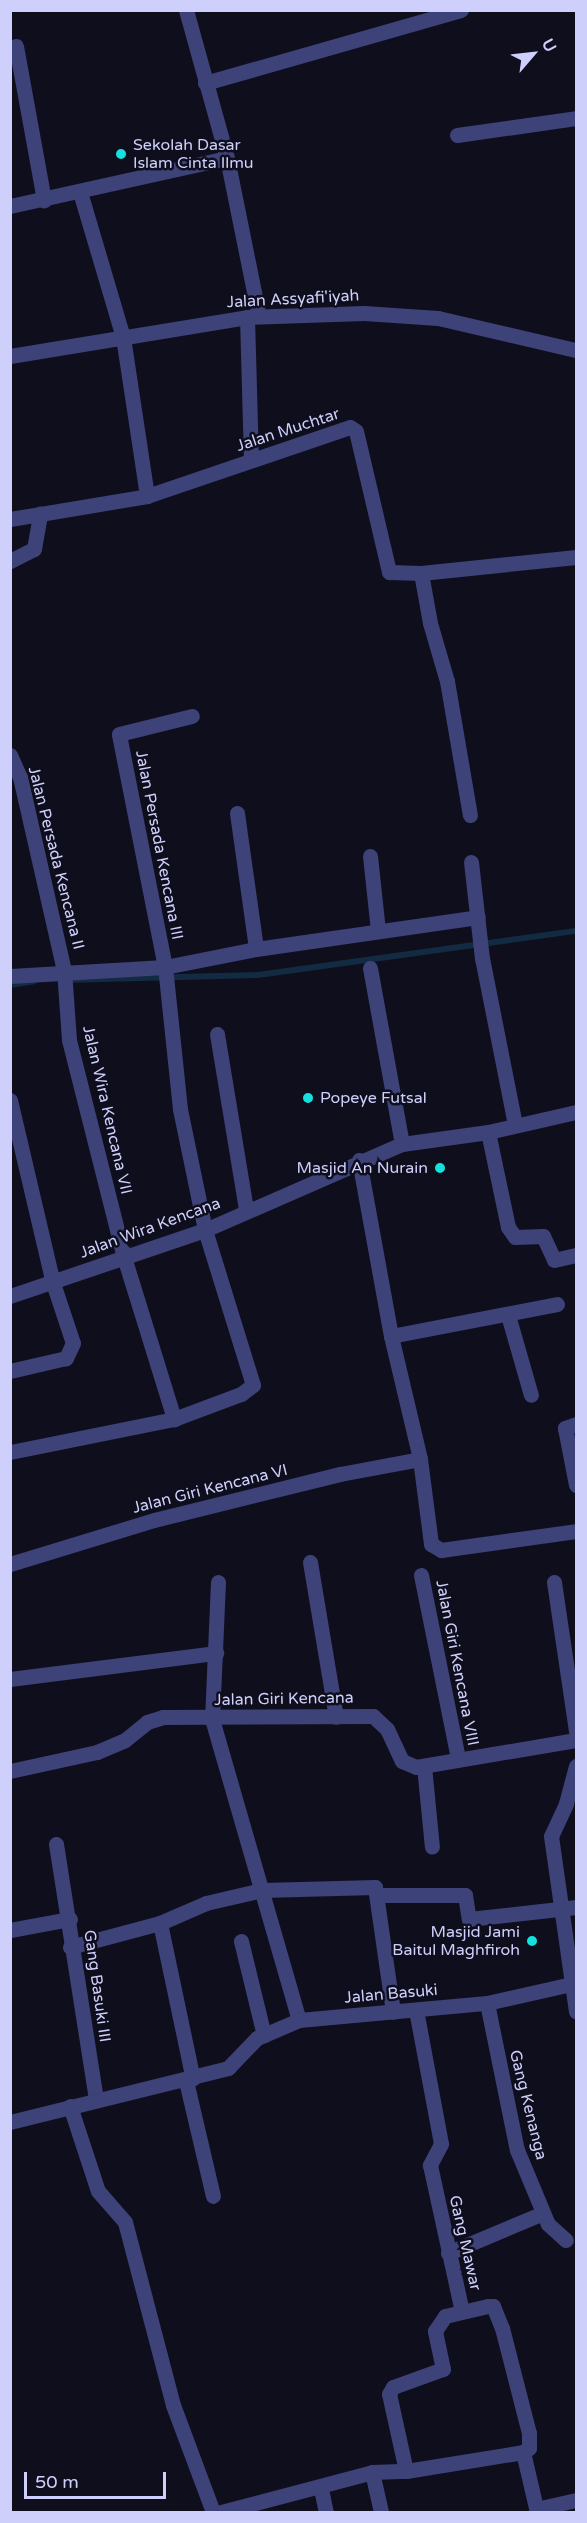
<!DOCTYPE html>
<style>
body{margin:0}
#map{position:relative;width:587px;height:2523px;overflow:hidden;background:#0f0e1d;font-family:"Varela Round",sans-serif}
div>[style]{position:absolute}
.stream>*{height:6px;margin:-3px;padding:0 3px;transform-origin:3px;border-radius:3px;background:#122b42}
.minor>*{height:15px;margin:-7.5px;padding:0 7.5px;transform-origin:7.5px;border-radius:7.5px;background:#3d4278}
.dots>*{width:16px;height:16px;translate:-50% -50%;box-sizing:border-box;border:3px solid #0f0e1d;border-radius:50%}
span{translate:-50% -50%;white-space:nowrap;text-align:center;line-height:1.15;-webkit-text-stroke:5px #0f0e1d;paint-order:stroke}
.poi-label{font-size:16px;color:#cecffb}
.left{translate:0 -50%;text-align:left}
.right{translate:-100% -50%;text-align:right}
.street-label{font-size:16px;color:#cecffb}
.frame{position:absolute;inset:0;border:12px solid #cecffb;pointer-events:none}
.north{position:absolute;left:503px;top:24px;width:60px;height:60px;-webkit-text-stroke:4px #0f0e1d;paint-order:stroke;rotate:62deg;font-size:16px;font-weight:700;line-height:24px;text-align:center;color:#cecffb}
.north::after{content:'';display:block;margin:auto;width:21px;height:27px;background:#cecffb;clip-path:polygon(50% 0,100% 100%,50% 72%,0 100%)}
.scale{position:absolute;left:24px;top:2472px;width:142px;height:27px;box-sizing:border-box;border:3px solid #cecffb;border-top:0;padding-left:8px;font-size:18px;line-height:21px;white-space:nowrap;color:#cecffb;-webkit-text-stroke:4px #0f0e1d;paint-order:stroke}
</style>
<div id="map">
<div class="stream">
<div style="left:65px;top:980px;width:193px;rotate:-1.5deg"></div>
<div style="left:258px;top:975px;width:321px;rotate:-7.9deg"></div>
<div style="left:10px;top:985px;width:24px;rotate:-9deg"></div>
</div>
<div class="minor">
<div style="left:186px;top:10px;width:154px;rotate:74.5deg"></div>
<div style="left:227px;top:158px;width:161px;rotate:78.6deg"></div>
<div style="left:16px;top:46px;width:157px;rotate:79.7deg"></div>
<div style="left:205px;top:83px;width:266px;rotate:-15.9deg"></div>
<div style="left:457px;top:135px;width:120px;rotate:-8.1deg"></div>
<div style="left:80px;top:192px;width:151px;rotate:73.5deg"></div>
<div style="left:123px;top:337px;width:161px;rotate:81.4deg"></div>
<div style="left:10px;top:206px;width:222px;rotate:-12.5deg"></div>
<div style="left:247px;top:317px;width:142px;rotate:88.4deg"></div>
<div style="left:10px;top:356px;width:240px;rotate:-9.3deg"></div>
<div style="left:247px;top:317px;width:117px;rotate:-2deg"></div>
<div style="left:364px;top:313px;width:74px;rotate:3.9deg"></div>
<div style="left:438px;top:318px;width:142px;rotate:13.1deg"></div>
<div style="left:10px;top:519px;width:139px;rotate:-9.5deg"></div>
<div style="left:147px;top:496px;width:214px;rotate:-18.8deg"></div>
<div style="left:350px;top:427px;width:7px;rotate:34deg"></div>
<div style="left:356px;top:431px;width:145px;rotate:76.8deg"></div>
<div style="left:389px;top:572px;width:32px;rotate:2deg"></div>
<div style="left:421px;top:573px;width:156px;rotate:-5.9deg"></div>
<div style="left:10px;top:561px;width:27px;rotate:-27deg"></div>
<div style="left:34px;top:549px;width:36px;rotate:-80deg"></div>
<div style="left:421px;top:573px;width:51px;rotate:79.8deg"></div>
<div style="left:430px;top:623px;width:60px;rotate:73.7deg"></div>
<div style="left:447px;top:681px;width:136px;rotate:80.3deg"></div>
<div style="left:10px;top:755px;width:24px;rotate:66deg"></div>
<div style="left:20px;top:777px;width:198px;rotate:77.2deg"></div>
<div style="left:64px;top:970px;width:70px;rotate:85.9deg"></div>
<div style="left:69px;top:1040px;width:224px;rotate:75.8deg"></div>
<div style="left:124px;top:1257px;width:170px;rotate:72.8deg"></div>
<div style="left:174px;top:1419px;width:167px;rotate:168.6deg"></div>
<div style="left:237px;top:813px;width:137px;rotate:82deg"></div>
<div style="left:370px;top:856px;width:75px;rotate:83.9deg"></div>
<div style="left:471px;top:862px;width:97px;rotate:83.5deg"></div>
<div style="left:482px;top:958px;width:170px;rotate:78.8deg"></div>
<div style="left:370px;top:968px;width:179px;rotate:79.7deg"></div>
<div style="left:10px;top:976px;width:155px;rotate:-3.3deg"></div>
<div style="left:165px;top:967px;width:93px;rotate:-11.2deg"></div>
<div style="left:256px;top:949px;width:224px;rotate:-8.2deg"></div>
<div style="left:217px;top:1034px;width:178px;rotate:80.6deg"></div>
<div style="left:10px;top:1100px;width:188px;rotate:76.8deg"></div>
<div style="left:53px;top:1283px;width:63px;rotate:71.6deg"></div>
<div style="left:73px;top:1343px;width:17px;rotate:115deg"></div>
<div style="left:66px;top:1358px;width:57px;rotate:166.9deg"></div>
<div style="left:488px;top:1132px;width:97px;rotate:78.1deg"></div>
<div style="left:508px;top:1227px;width:12px;rotate:55deg"></div>
<div style="left:515px;top:1237px;width:28px;rotate:-2deg"></div>
<div style="left:543px;top:1236px;width:26px;rotate:65deg"></div>
<div style="left:554px;top:1260px;width:23px;rotate:-13deg"></div>
<div style="left:359px;top:1160px;width:179px;rotate:79.7deg"></div>
<div style="left:391px;top:1336px;width:126px;rotate:76.7deg"></div>
<div style="left:420px;top:1459px;width:86px;rotate:82.6deg"></div>
<div style="left:431px;top:1544px;width:12px;rotate:31deg"></div>
<div style="left:441px;top:1550px;width:136px;rotate:-8deg"></div>
<div style="left:10px;top:1296px;width:206px;rotate:-18.7deg"></div>
<div style="left:205px;top:1230px;width:215px;rotate:-23.6deg"></div>
<div style="left:402px;top:1144px;width:87px;rotate:-7.9deg"></div>
<div style="left:488px;top:1132px;width:90px;rotate:-12.8deg"></div>
<div style="left:508px;top:1315px;width:83px;rotate:74deg"></div>
<div style="left:391px;top:1336px;width:169px;rotate:-10.9deg"></div>
<div style="left:174px;top:1419px;width:72px;rotate:-20.5deg"></div>
<div style="left:241px;top:1394px;width:15px;rotate:-37deg"></div>
<div style="left:253px;top:1385px;width:162px;rotate:-107.2deg"></div>
<div style="left:205px;top:1230px;width:124px;rotate:-101.7deg"></div>
<div style="left:180px;top:1109px;width:143px;rotate:-96deg"></div>
<div style="left:165px;top:967px;width:237px;rotate:-101.2deg"></div>
<div style="left:119px;top:734px;width:75px;rotate:-13.9deg"></div>
<div style="left:576px;top:1424px;width:12px;rotate:160deg"></div>
<div style="left:565px;top:1428px;width:58px;rotate:79.1deg"></div>
<div style="left:310px;top:1562px;width:157px;rotate:80.5deg"></div>
<div style="left:10px;top:1564px;width:151px;rotate:-17deg"></div>
<div style="left:154px;top:1520px;width:192px;rotate:-13.9deg"></div>
<div style="left:340px;top:1474px;width:81px;rotate:-10.6deg"></div>
<div style="left:421px;top:1575px;width:188px;rotate:78.6deg"></div>
<div style="left:218px;top:1582px;width:137px;rotate:92.5deg"></div>
<div style="left:212px;top:1719px;width:313px;rotate:73.9deg"></div>
<div style="left:554px;top:1582px;width:151px;rotate:81.6deg"></div>
<div style="left:10px;top:1679px;width:208px;rotate:-7.2deg"></div>
<div style="left:424px;top:1766px;width:81px;rotate:84.4deg"></div>
<div style="left:576px;top:1766px;width:39px;rotate:105deg"></div>
<div style="left:566px;top:1804px;width:35px;rotate:115deg"></div>
<div style="left:551px;top:1836px;width:177px;rotate:81.9deg"></div>
<div style="left:10px;top:1771px;width:89px;rotate:-12.3deg"></div>
<div style="left:97px;top:1752px;width:30px;rotate:-23deg"></div>
<div style="left:125px;top:1740px;width:28px;rotate:-39deg"></div>
<div style="left:147px;top:1722px;width:17px;rotate:-17deg"></div>
<div style="left:163px;top:1717px;width:210px;rotate:-0.3deg"></div>
<div style="left:373px;top:1716px;width:19px;rotate:43deg"></div>
<div style="left:387px;top:1729px;width:35px;rotate:65deg"></div>
<div style="left:402px;top:1761px;width:15px;rotate:23deg"></div>
<div style="left:416px;top:1767px;width:162px;rotate:-9.6deg"></div>
<div style="left:56px;top:1844px;width:257px;rotate:81.1deg"></div>
<div style="left:378px;top:1895px;width:87px"></div>
<div style="left:465px;top:1895px;width:24px;rotate:81deg"></div>
<div style="left:469px;top:1919px;width:108px;rotate:-6.4deg"></div>
<div style="left:160px;top:1923px;width:159px;rotate:78.1deg"></div>
<div style="left:10px;top:1930px;width:61px;rotate:-10.4deg"></div>
<div style="left:241px;top:1941px;width:97px;rotate:76.3deg"></div>
<div style="left:70px;top:1947px;width:93px;rotate:-14.9deg"></div>
<div style="left:160px;top:1923px;width:50px;rotate:-23.5deg"></div>
<div style="left:206px;top:1903px;width:57px;rotate:-13.1deg"></div>
<div style="left:262px;top:1890px;width:113px;rotate:-1.5deg"></div>
<div style="left:375px;top:1887px;width:126px;rotate:81.8deg"></div>
<div style="left:487px;top:2003px;width:150px;rotate:78.5deg"></div>
<div style="left:517px;top:2150px;width:80px;rotate:67.3deg"></div>
<div style="left:548px;top:2224px;width:24px;rotate:42deg"></div>
<div style="left:416px;top:2010px;width:136px;rotate:79.4deg"></div>
<div style="left:441px;top:2144px;width:24px;rotate:118deg"></div>
<div style="left:430px;top:2165px;width:150px;rotate:77.7deg"></div>
<div style="left:186px;top:2081px;width:118px;rotate:76.8deg"></div>
<div style="left:70px;top:2106px;width:89px;rotate:71.8deg"></div>
<div style="left:98px;top:2191px;width:41px;rotate:48.9deg"></div>
<div style="left:125px;top:2222px;width:189px;rotate:75.3deg"></div>
<div style="left:173px;top:2405px;width:114px;rotate:69.5deg"></div>
<div style="left:10px;top:2122px;width:225px;rotate:-13.9deg"></div>
<div style="left:228px;top:2068px;width:42px;rotate:-46deg"></div>
<div style="left:257px;top:2038px;width:46px;rotate:-23.2deg"></div>
<div style="left:299px;top:2020px;width:189px;rotate:-5.2deg"></div>
<div style="left:487px;top:2003px;width:91px;rotate:-12.7deg"></div>
<div style="left:448px;top:2253px;width:103px;rotate:-22.8deg"></div>
<div style="left:523px;top:2452px;width:62px;rotate:76.9deg"></div>
<div style="left:406px;top:2471px;width:79px;rotate:-102.4deg"></div>
<div style="left:389px;top:2394px;width:8px;rotate:-60deg"></div>
<div style="left:393px;top:2387px;width:53px;rotate:-19.8deg"></div>
<div style="left:443px;top:2369px;width:39px;rotate:-102deg"></div>
<div style="left:435px;top:2331px;width:18px;rotate:-56deg"></div>
<div style="left:445px;top:2316px;width:44px;rotate:-13.1deg"></div>
<div style="left:488px;top:2306px;width:5px"></div>
<div style="left:493px;top:2306px;width:24px;rotate:68deg"></div>
<div style="left:502px;top:2328px;width:108px;rotate:75.6deg"></div>
<div style="left:529px;top:2433px;width:15px;rotate:90deg"></div>
<div style="left:529px;top:2448px;width:7px;rotate:146deg"></div>
<div style="left:372px;top:2472px;width:41px;rotate:77.3deg"></div>
<div style="left:321px;top:2489px;width:24px;rotate:78deg"></div>
<div style="left:536px;top:2509px;width:41px;rotate:-12.7deg"></div>
<div style="left:221px;top:2512px;width:156px;rotate:-14.8deg"></div>
<div style="left:372px;top:2472px;width:34px;rotate:-2deg"></div>
<div style="left:406px;top:2471px;width:119px;rotate:-9.2deg"></div>
</div>
<div class="dots">
<div style="left:121px;top:154px;background:#14e1dd"></div>
<div style="left:308px;top:1098px;background:#14e1dd"></div>
<div style="left:440px;top:1168px;background:#14e1dd"></div>
<div style="left:532px;top:1941px;background:#14e1dd"></div>
</div>
<div class="poi-label">
<span class="left" style="left:133px;top:154px">Sekolah Dasar<br>Islam Cinta Ilmu</span>
<span class="left" style="left:320px;top:1098px">Popeye Futsal</span>
<span class="right" style="left:428px;top:1168px">Masjid An Nurain</span>
<span class="right" style="left:520px;top:1941px">Masjid Jami<br>Baitul Maghfiroh</span>
</div>
<div class="street-label">
<span style="left:293px;top:299px;rotate:-3deg">Jalan Assyafi'iyah</span>
<span style="left:288px;top:430px;rotate:-18deg">Jalan Muchtar</span>
<span style="left:159px;top:845px;rotate:79deg">Jalan Persada Kencana III</span>
<span style="left:56px;top:858px;rotate:76deg">Jalan Persada Kencana II</span>
<span style="left:107px;top:1110px;rotate:77deg">Jalan Wira Kencana VII</span>
<span style="left:150px;top:1228px;rotate:-20deg">Jalan Wira Kencana</span>
<span style="left:210px;top:1489px;rotate:-14deg">Jalan Giri Kencana VI</span>
<span style="left:457px;top:1663px;rotate:79deg">Jalan Giri Kencana VIII</span>
<span style="left:284px;top:1699px;rotate:-1deg">Jalan Giri Kencana</span>
<span style="left:97px;top:1986px;rotate:82deg">Gang Basuki III</span>
<span style="left:391px;top:1994px;rotate:-5deg">Jalan Basuki</span>
<span style="left:528px;top:2105px;rotate:76deg">Gang Kenanga</span>
<span style="left:465px;top:2243px;rotate:77deg">Gang Mawar</span>
</div>
<div class="frame"></div>
<div class="north">U</div>
<div class="scale">50 m</div>
</div>
